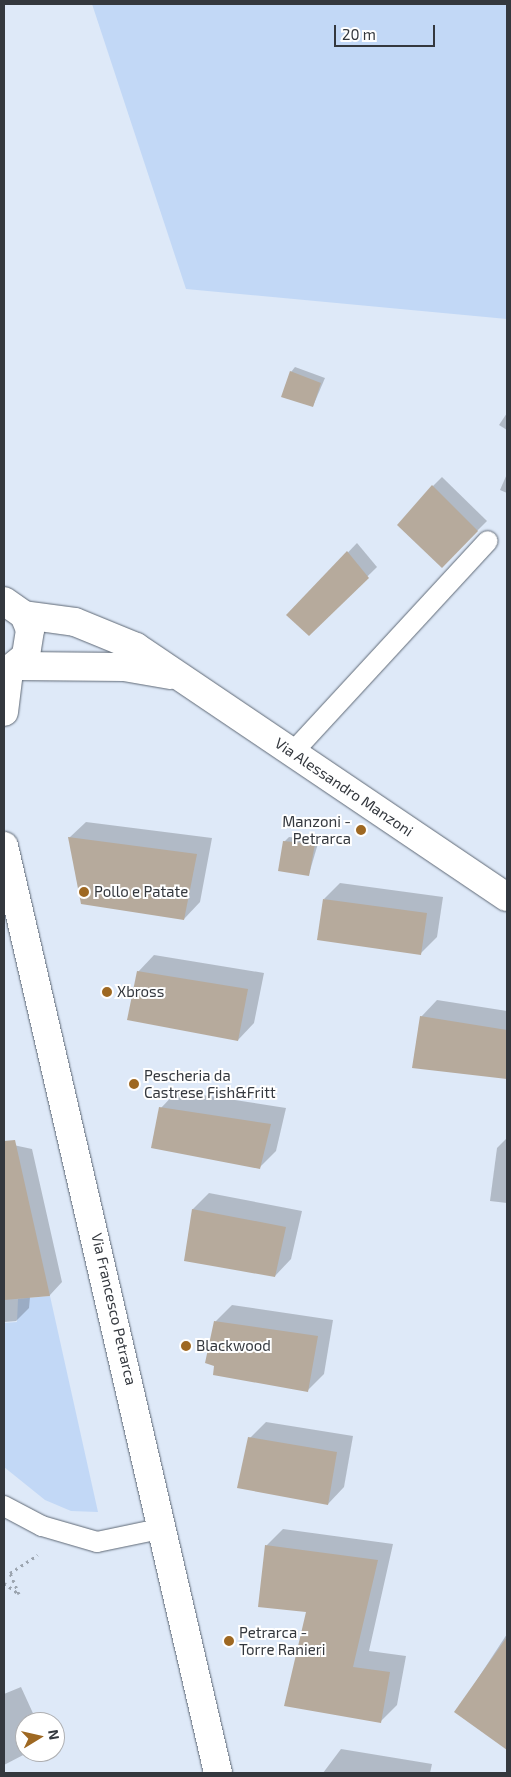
<!DOCTYPE html>
<style>
body{margin:0}
#map{position:relative;width:511px;height:1777px;overflow:hidden;background:#dee9f8;font-family:"Exo 2",sans-serif}
div>[style]{position:absolute}
.green>*{inset:0;background:#c2d8f6}
.shadow>*{inset:0;background:#0003}
.building>*{inset:0;background:#b6aa9c}
.path>*{height:3px;margin-top:-1.5px;transform-origin:0;background:repeating-linear-gradient(90deg,#9ba4af 0 2.5px,transparent 0 6.5px)}
.roads{filter:drop-shadow(0 0 1px #5e6875) drop-shadow(0 0 1px #5e6875)}
.lane>*{height:20px;margin:-10px;padding:0 10px;transform-origin:10px;border-radius:10px;background:#fff}
.secondary>*{height:28px;margin:-14px;padding:0 14px;transform-origin:14px;border-radius:14px;background:#fff}
.dots>*{width:14px;height:14px;translate:-50% -50%;box-sizing:border-box;border:2px solid #fff;border-radius:50%}
span{translate:-50% -50%;white-space:nowrap;text-align:center;line-height:1.15;-webkit-text-stroke:4px #fff;paint-order:stroke}
.street-label{font-size:15px;color:#34383e}
.poi-label{font-size:15px;color:#34383e}
.right{translate:-100% -50%;text-align:right}
.left{translate:0 -50%;text-align:left}
.frame{position:absolute;inset:0;border:5px solid #34383e;pointer-events:none}
.north{position:absolute;left:15px;top:1712px;width:50px;height:50px;box-sizing:border-box;background:#fff;border:1px solid #aeafb2;border-radius:50%;rotate:81deg;font-size:14px;font-weight:700;line-height:20px;text-align:center;color:#34383e}
.north::after{content:'';display:block;margin:auto;width:18px;height:22px;background:#9e6822;clip-path:polygon(50% 0,100% 100%,50% 72%,0 100%)}
.scale{position:absolute;left:334px;top:25px;width:101px;height:22px;box-sizing:border-box;border:2px solid #34383e;border-top:0;padding-left:6px;font-size:15px;line-height:18px;white-space:nowrap;color:#34383e;-webkit-text-stroke:4px #fff;paint-order:stroke}
</style>
<div id="map">
<div class="green">
<div style="clip-path:polygon(92px 4px,507px 4px,507px 319px,186px 289px)"></div>
<div style="clip-path:polygon(50px 1296px,98px 1512px,71px 1511px,45px 1500px,4px 1467px,4px 1323px,17px 1322px,18px 1299px)"></div>
</div>
<div class="shadow">
<div style="clip-path:polygon(295px 367px,325px 378px,313px 406px,291px 372px)"></div>
<div style="clip-path:polygon(507px 413px,507px 430px,499px 425px)"></div>
<div style="clip-path:polygon(507px 474px,507px 493px,500px 490px)"></div>
<div style="clip-path:polygon(442px 477px,487px 521px,442px 566px,433px 486px)"></div>
<div style="clip-path:polygon(357px 543px,377px 567px,309px 634px,288px 615px)"></div>
<div style="clip-path:polygon(86px 822px,212px 838px,200px 902px,184px 919px,69px 838px)"></div>
<div style="clip-path:polygon(289px 837px,319px 840px,309px 874px,284px 842px)"></div>
<div style="clip-path:polygon(340px 883px,443px 897px,437px 937px,421px 953px,324px 899px)"></div>
<div style="clip-path:polygon(154px 955px,264px 973px,254px 1023px,238px 1040px,138px 972px)"></div>
<div style="clip-path:polygon(437px 1000px,507px 1011px,505px 1077px,421px 1017px)"></div>
<div style="clip-path:polygon(177px 1091px,286px 1108px,276px 1151px,259px 1168px,161px 1108px)"></div>
<div style="clip-path:polygon(507px 1138px,507px 1203px,490px 1201px,497px 1148px)"></div>
<div style="clip-path:polygon(4px 1143px,32px 1149px,62px 1282px,50px 1295px,30px 1297px,29px 1308px,16px 1321px,4px 1322px)"></div>
<div style="clip-path:polygon(209px 1193px,302px 1211px,291px 1259px,275px 1276px,185px 1260px,193px 1209px)"></div>
<div style="clip-path:polygon(232px 1305px,333px 1320px,324px 1374px,308px 1390px,207px 1362px,216px 1321px)"></div>
<div style="clip-path:polygon(266px 1422px,353px 1436px,344px 1487px,328px 1504px,250px 1438px)"></div>
<div style="clip-path:polygon(283px 1529px,393px 1544px,369px 1651px,406px 1656px,397px 1705px,381px 1721px,307px 1611px,259px 1606px,267px 1545px)"></div>
<div style="clip-path:polygon(507px 1634px,507px 1743px,456px 1712px)"></div>
<div style="clip-path:polygon(21px 1687px,37px 1722px,25px 1722px,29px 1752px,4px 1765px,4px 1694px)"></div>
<div style="clip-path:polygon(341px 1749px,432px 1764px,430px 1773px,323px 1773px)"></div>
</div>
<div class="building">
<div style="clip-path:polygon(290px 371px,321px 383px,313px 407px,281px 397px)"></div>
<div style="clip-path:polygon(432px 485px,478px 531px,442px 568px,397px 525px)"></div>
<div style="clip-path:polygon(347px 551px,369px 578px,309px 636px,286px 615px)"></div>
<div style="clip-path:polygon(68px 837px,197px 854px,184px 920px,81px 904px)"></div>
<div style="clip-path:polygon(283px 841px,315px 844px,309px 876px,278px 871px)"></div>
<div style="clip-path:polygon(323px 899px,427px 913px,421px 955px,317px 940px)"></div>
<div style="clip-path:polygon(137px 971px,248px 989px,238px 1041px,127px 1020px)"></div>
<div style="clip-path:polygon(420px 1016px,507px 1030px,507px 1079px,412px 1068px)"></div>
<div style="clip-path:polygon(159px 1107px,271px 1124px,260px 1169px,151px 1148px)"></div>
<div style="clip-path:polygon(15px 1140px,50px 1296px,4px 1300px,4px 1141px)"></div>
<div style="clip-path:polygon(192px 1209px,286px 1227px,275px 1277px,184px 1261px)"></div>
<div style="clip-path:polygon(214px 1321px,318px 1336px,308px 1392px,213px 1375px,214px 1366px,205px 1363px)"></div>
<div style="clip-path:polygon(248px 1437px,337px 1452px,328px 1505px,237px 1488px)"></div>
<div style="clip-path:polygon(265px 1545px,378px 1560px,353px 1667px,390px 1672px,381px 1723px,284px 1706px,306px 1612px,258px 1607px)"></div>
<div style="clip-path:polygon(507px 1637px,507px 1750px,454px 1712px)"></div>
</div>
<div class="path">
<div style="left:4px;top:1583px;width:19px;rotate:36deg"></div>
<div style="left:19px;top:1594px;width:23px;rotate:-113deg"></div>
<div style="left:10px;top:1573px;width:33px;rotate:-33deg"></div>
</div>
<div class="roads">
<div class="lane">
<div style="left:293px;top:752px;width:287px;rotate:-47.3deg"></div>
<div style="left:4px;top:1506px;width:43px;rotate:27.8deg"></div>
<div style="left:42px;top:1526px;width:57px;rotate:16.2deg"></div>
<div style="left:97px;top:1542px;width:68px;rotate:-11.8deg"></div>
</div>
<div class="secondary">
<div style="left:4px;top:601px;width:24px;rotate:35deg"></div>
<div style="left:24px;top:615px;width:16px;rotate:68deg"></div>
<div style="left:30px;top:630px;width:26px;rotate:99deg"></div>
<div style="left:26px;top:656px;width:27px;rotate:141deg"></div>
<div style="left:24px;top:615px;width:51px;rotate:7.8deg"></div>
<div style="left:75px;top:622px;width:66px;rotate:22.3deg"></div>
<div style="left:136px;top:647px;width:447px;rotate:34deg"></div>
<div style="left:17px;top:666px;width:107px;rotate:0.5deg"></div>
<div style="left:124px;top:667px;width:47px;rotate:9.9deg"></div>
<div style="left:4px;top:712px;width:41px;rotate:-83deg"></div>
<div style="left:4px;top:846px;width:951px;rotate:77deg"></div>
</div>
</div>
<div class="dots">
<div style="left:361px;top:830px;background:#9e6822"></div>
<div style="left:84px;top:892px;background:#9e6822"></div>
<div style="left:107px;top:992px;background:#9e6822"></div>
<div style="left:134px;top:1084px;background:#9e6822"></div>
<div style="left:186px;top:1346px;background:#9e6822"></div>
<div style="left:229px;top:1641px;background:#9e6822"></div>
</div>
<div class="street-label">
<span style="left:344px;top:787px;rotate:34deg">Via Alessandro Manzoni</span>
<span style="left:114px;top:1309px;rotate:77deg">Via Francesco Petrarca</span>
</div>
<div class="poi-label">
<span class="right" style="left:351px;top:830px">Manzoni -<br>Petrarca</span>
<span class="left" style="left:94px;top:892px">Pollo e Patate</span>
<span class="left" style="left:117px;top:992px">Xbross</span>
<span class="left" style="left:144px;top:1084px">Pescheria da<br>Castrese Fish&amp;Fritt</span>
<span class="left" style="left:196px;top:1346px">Blackwood</span>
<span class="left" style="left:239px;top:1641px">Petrarca -<br>Torre Ranieri</span>
</div>
<div class="frame"></div>
<div class="north">N</div>
<div class="scale">20 m</div>
</div>
